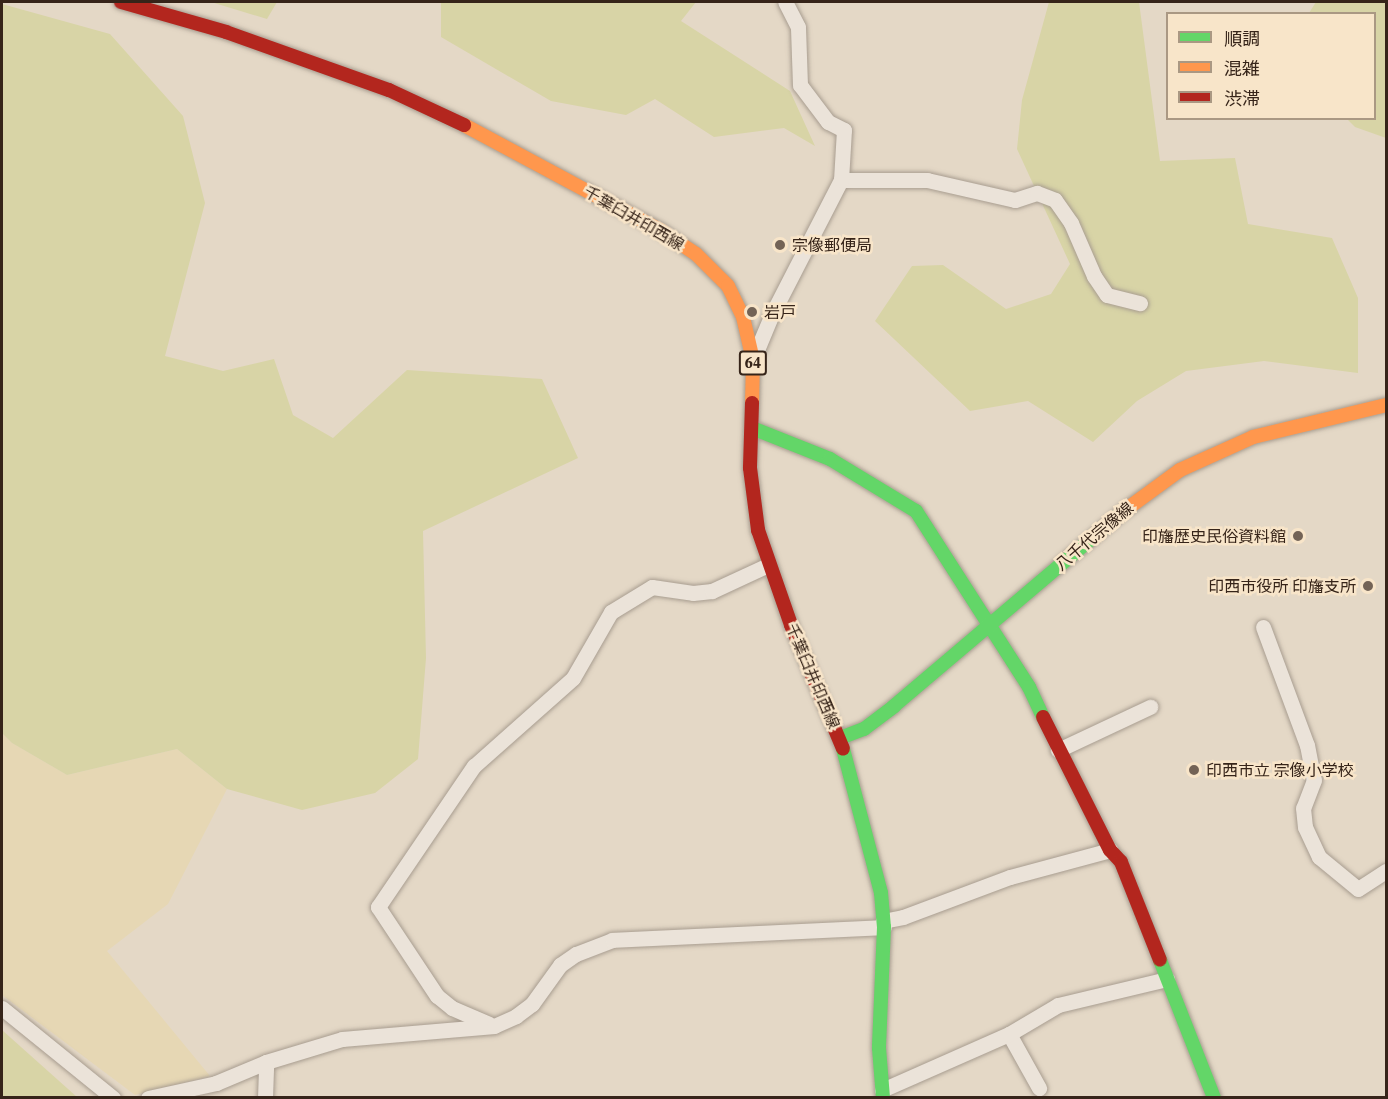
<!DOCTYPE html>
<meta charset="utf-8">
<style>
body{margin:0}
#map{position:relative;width:1388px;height:1099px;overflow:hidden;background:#e4d8c6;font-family:"Source Serif 4","Noto Sans JP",serif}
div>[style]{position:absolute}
.farmland>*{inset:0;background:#e6d7b4}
.green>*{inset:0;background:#d8d4a6}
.roads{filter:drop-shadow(0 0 2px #a89d90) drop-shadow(0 0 2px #a89d90)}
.street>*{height:15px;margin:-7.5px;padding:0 7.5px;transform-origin:7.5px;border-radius:7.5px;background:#ebe3d9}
.fast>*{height:14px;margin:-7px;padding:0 7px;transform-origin:7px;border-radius:7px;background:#63d668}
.slow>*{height:14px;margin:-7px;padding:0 7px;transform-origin:7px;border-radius:7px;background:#ff974d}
.jam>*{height:14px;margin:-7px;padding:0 7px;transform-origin:7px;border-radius:7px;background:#b3261e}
.dots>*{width:16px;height:16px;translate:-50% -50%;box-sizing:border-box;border:3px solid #f8e5c9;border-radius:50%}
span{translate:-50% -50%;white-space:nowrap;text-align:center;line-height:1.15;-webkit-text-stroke:5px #f8e5c9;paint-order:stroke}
.shield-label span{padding:2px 4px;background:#f8e5c9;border:2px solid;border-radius:4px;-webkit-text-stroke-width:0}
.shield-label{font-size:15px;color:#362419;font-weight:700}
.street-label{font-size:16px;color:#362419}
.poi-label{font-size:16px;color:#362419}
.left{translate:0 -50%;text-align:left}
.right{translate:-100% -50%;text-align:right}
.frame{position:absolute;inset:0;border:3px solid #362419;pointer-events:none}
.legend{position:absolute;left:1166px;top:12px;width:210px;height:108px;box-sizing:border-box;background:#f8e5c9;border:2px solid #aa9883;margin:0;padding:8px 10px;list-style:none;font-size:18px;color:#362419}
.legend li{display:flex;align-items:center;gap:12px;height:30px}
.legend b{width:30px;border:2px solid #aa9883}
</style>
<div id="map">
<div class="farmland">
<div style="clip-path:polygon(2px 733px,12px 743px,67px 775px,177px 749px,227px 789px,168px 904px,107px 951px,210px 1076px,135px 1095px,2px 995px)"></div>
</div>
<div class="green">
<div style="clip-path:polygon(211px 2px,277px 2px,267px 19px)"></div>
<div style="clip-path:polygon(441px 2px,696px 2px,681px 21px,790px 91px,815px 146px,784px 128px,714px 137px,655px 99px,626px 115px,551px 101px,441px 37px)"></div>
<div style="clip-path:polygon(1049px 2px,1139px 2px,1160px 161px,1235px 158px,1248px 224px,1332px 238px,1358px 298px,1358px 373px,1264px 361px,1186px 371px,1137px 401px,1093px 442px,1028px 401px,970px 411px,875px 321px,912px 266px,943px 265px,1006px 309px,1051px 294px,1070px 264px,1017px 149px,1022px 100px)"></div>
<div style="clip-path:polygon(1316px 2px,1386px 2px,1386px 138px,1355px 127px,1347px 119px,1374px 118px,1374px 14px,1309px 13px)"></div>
<div style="clip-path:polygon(2px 4px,110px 34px,183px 116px,205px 203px,165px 356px,223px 371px,274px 359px,293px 415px,333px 438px,407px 370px,542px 379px,578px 458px,423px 531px,426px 658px,418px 759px,375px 793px,302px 810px,227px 789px,177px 749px,67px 775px,12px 743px,2px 733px)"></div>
<div style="clip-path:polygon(2px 1030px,77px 1097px,2px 1097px)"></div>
</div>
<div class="roads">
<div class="street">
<div style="left:841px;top:180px;width:86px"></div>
<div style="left:927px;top:180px;width:90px;rotate:12.8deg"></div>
<div style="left:1015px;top:200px;width:23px;rotate:-18deg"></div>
<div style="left:1037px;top:193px;width:19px;rotate:21deg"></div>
<div style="left:1055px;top:200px;width:28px;rotate:55deg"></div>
<div style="left:1071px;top:223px;width:58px;rotate:66.5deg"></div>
<div style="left:1094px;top:276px;width:23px;rotate:56deg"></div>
<div style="left:1107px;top:295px;width:34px;rotate:14deg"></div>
<div style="left:754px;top:357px;width:47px;rotate:-67.3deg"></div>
<div style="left:772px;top:314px;width:151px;rotate:-62.8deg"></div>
<div style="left:841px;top:180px;width:50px;rotate:-86.6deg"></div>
<div style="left:844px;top:130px;width:18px;rotate:-153deg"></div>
<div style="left:828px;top:122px;width:46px;rotate:-127.1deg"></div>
<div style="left:800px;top:85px;width:58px;rotate:-92deg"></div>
<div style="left:798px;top:27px;width:28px;rotate:-117deg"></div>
<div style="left:1263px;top:627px;width:126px;rotate:69.6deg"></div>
<div style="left:1307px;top:745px;width:36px;rotate:79deg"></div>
<div style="left:1314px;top:780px;width:30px;rotate:111deg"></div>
<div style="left:1303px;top:808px;width:19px;rotate:84deg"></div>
<div style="left:1305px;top:827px;width:33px;rotate:65deg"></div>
<div style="left:1319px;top:857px;width:50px;rotate:39.4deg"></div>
<div style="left:1358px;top:889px;width:33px;rotate:-33deg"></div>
<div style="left:1058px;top:750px;width:102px;rotate:-25.1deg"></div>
<div style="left:883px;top:921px;width:20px;rotate:-11deg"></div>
<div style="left:903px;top:917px;width:114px;rotate:-20.5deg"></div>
<div style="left:1010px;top:877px;width:104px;rotate:-15.1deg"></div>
<div style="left:2px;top:1008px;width:143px;rotate:39deg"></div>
<div style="left:489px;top:1024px;width:40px;rotate:-156.6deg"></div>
<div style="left:452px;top:1008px;width:19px;rotate:-141deg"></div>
<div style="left:437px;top:996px;width:107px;rotate:-123.5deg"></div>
<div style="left:378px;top:907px;width:171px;rotate:-55.8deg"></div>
<div style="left:474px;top:766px;width:132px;rotate:-41.6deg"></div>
<div style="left:573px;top:678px;width:76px;rotate:-60.1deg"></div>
<div style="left:611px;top:612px;width:48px;rotate:-31.4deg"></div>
<div style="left:652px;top:587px;width:41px;rotate:8.3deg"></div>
<div style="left:693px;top:593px;width:19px;rotate:-6deg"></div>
<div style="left:712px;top:591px;width:62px;rotate:-24.9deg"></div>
<div style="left:1009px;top:1034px;width:62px;rotate:60.9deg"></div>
<div style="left:882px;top:1090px;width:139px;rotate:-23.8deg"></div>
<div style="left:1009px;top:1034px;width:57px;rotate:-30.6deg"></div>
<div style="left:1058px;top:1005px;width:112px;rotate:-13.4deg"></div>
<div style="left:148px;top:1098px;width:70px;rotate:-12.4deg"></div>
<div style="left:216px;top:1083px;width:54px;rotate:-22.8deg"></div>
<div style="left:266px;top:1062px;width:79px;rotate:-16.8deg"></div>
<div style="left:342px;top:1039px;width:153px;rotate:-4.9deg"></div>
<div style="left:494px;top:1026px;width:24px;rotate:-24deg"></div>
<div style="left:516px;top:1016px;width:20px;rotate:-37deg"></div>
<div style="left:532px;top:1004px;width:48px;rotate:-54.3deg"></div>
<div style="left:560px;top:965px;width:19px;rotate:-35deg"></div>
<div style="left:576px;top:954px;width:39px;rotate:-21deg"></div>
<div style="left:612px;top:940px;width:272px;rotate:-2.7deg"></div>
<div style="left:265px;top:1098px;width:36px;rotate:-88deg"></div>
</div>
<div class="fast">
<div style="left:752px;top:428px;width:84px;rotate:21.7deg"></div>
<div style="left:830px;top:459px;width:100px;rotate:31.2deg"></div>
<div style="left:916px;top:511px;width:209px;rotate:57.3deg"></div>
<div style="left:1029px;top:687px;width:33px;rotate:65deg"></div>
<div style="left:840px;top:738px;width:26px;rotate:-21deg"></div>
<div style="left:864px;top:729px;width:38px;rotate:-37deg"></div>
<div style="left:894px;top:706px;width:302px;rotate:-40.3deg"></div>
<div style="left:843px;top:749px;width:149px;rotate:75.2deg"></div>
<div style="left:881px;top:893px;width:34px;rotate:85deg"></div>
<div style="left:884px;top:927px;width:121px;rotate:92.4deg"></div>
<div style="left:879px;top:1048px;width:50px;rotate:85.4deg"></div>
<div style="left:1160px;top:960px;width:148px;rotate:68.6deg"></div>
</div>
<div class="slow">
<div style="left:464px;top:125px;width:222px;rotate:28.2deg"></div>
<div style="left:660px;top:230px;width:43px;rotate:33.7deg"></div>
<div style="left:696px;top:254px;width:45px;rotate:45deg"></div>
<div style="left:728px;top:286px;width:34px;rotate:64deg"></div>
<div style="left:743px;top:317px;width:44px;rotate:76.9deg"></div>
<div style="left:753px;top:360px;width:43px;rotate:91.3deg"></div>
<div style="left:1124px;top:511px;width:69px;rotate:-36.2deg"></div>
<div style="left:1180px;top:470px;width:80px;rotate:-24.3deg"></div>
<div style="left:1253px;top:437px;width:137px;rotate:-13.5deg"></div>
</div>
<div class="jam">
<div style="left:121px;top:2px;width:109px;rotate:15.9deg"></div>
<div style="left:226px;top:32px;width:173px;rotate:19.6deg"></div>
<div style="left:389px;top:90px;width:83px;rotate:25deg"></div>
<div style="left:752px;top:403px;width:65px;rotate:91.8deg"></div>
<div style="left:750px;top:468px;width:63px;rotate:82.6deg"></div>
<div style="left:758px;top:530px;width:101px;rotate:70.8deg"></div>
<div style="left:791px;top:625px;width:134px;rotate:67.2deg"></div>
<div style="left:1043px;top:717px;width:149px;rotate:63.3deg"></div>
<div style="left:1110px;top:850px;width:16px;rotate:47deg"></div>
<div style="left:1121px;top:862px;width:105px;rotate:68.3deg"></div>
</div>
</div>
<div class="dots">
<div style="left:780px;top:245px;background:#736356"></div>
<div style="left:752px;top:312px;background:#736356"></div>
<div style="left:1298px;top:536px;background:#736356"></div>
<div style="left:1368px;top:586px;background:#736356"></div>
<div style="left:1194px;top:770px;background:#736356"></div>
</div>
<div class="shield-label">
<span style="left:753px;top:363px">64</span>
</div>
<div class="street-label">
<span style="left:634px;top:218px;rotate:30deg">千葉臼井印西線</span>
<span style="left:1094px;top:536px;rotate:-40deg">八千代宗像線</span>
<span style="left:813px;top:676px;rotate:67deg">千葉臼井印西線</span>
</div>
<div class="poi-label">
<span class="left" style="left:792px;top:245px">宗像郵便局</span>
<span class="left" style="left:764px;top:312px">岩戸</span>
<span class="right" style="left:1286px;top:536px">印旛歴史民俗資料館</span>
<span class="right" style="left:1356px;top:586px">印西市役所 印旛支所</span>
<span class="left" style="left:1206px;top:770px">印西市立 宗像小学校</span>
</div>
<div class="frame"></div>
<ul class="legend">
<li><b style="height:8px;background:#63d668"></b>順調</li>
<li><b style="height:8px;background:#ff974d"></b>混雑</li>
<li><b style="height:8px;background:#b3261e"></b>渋滞</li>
</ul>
</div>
